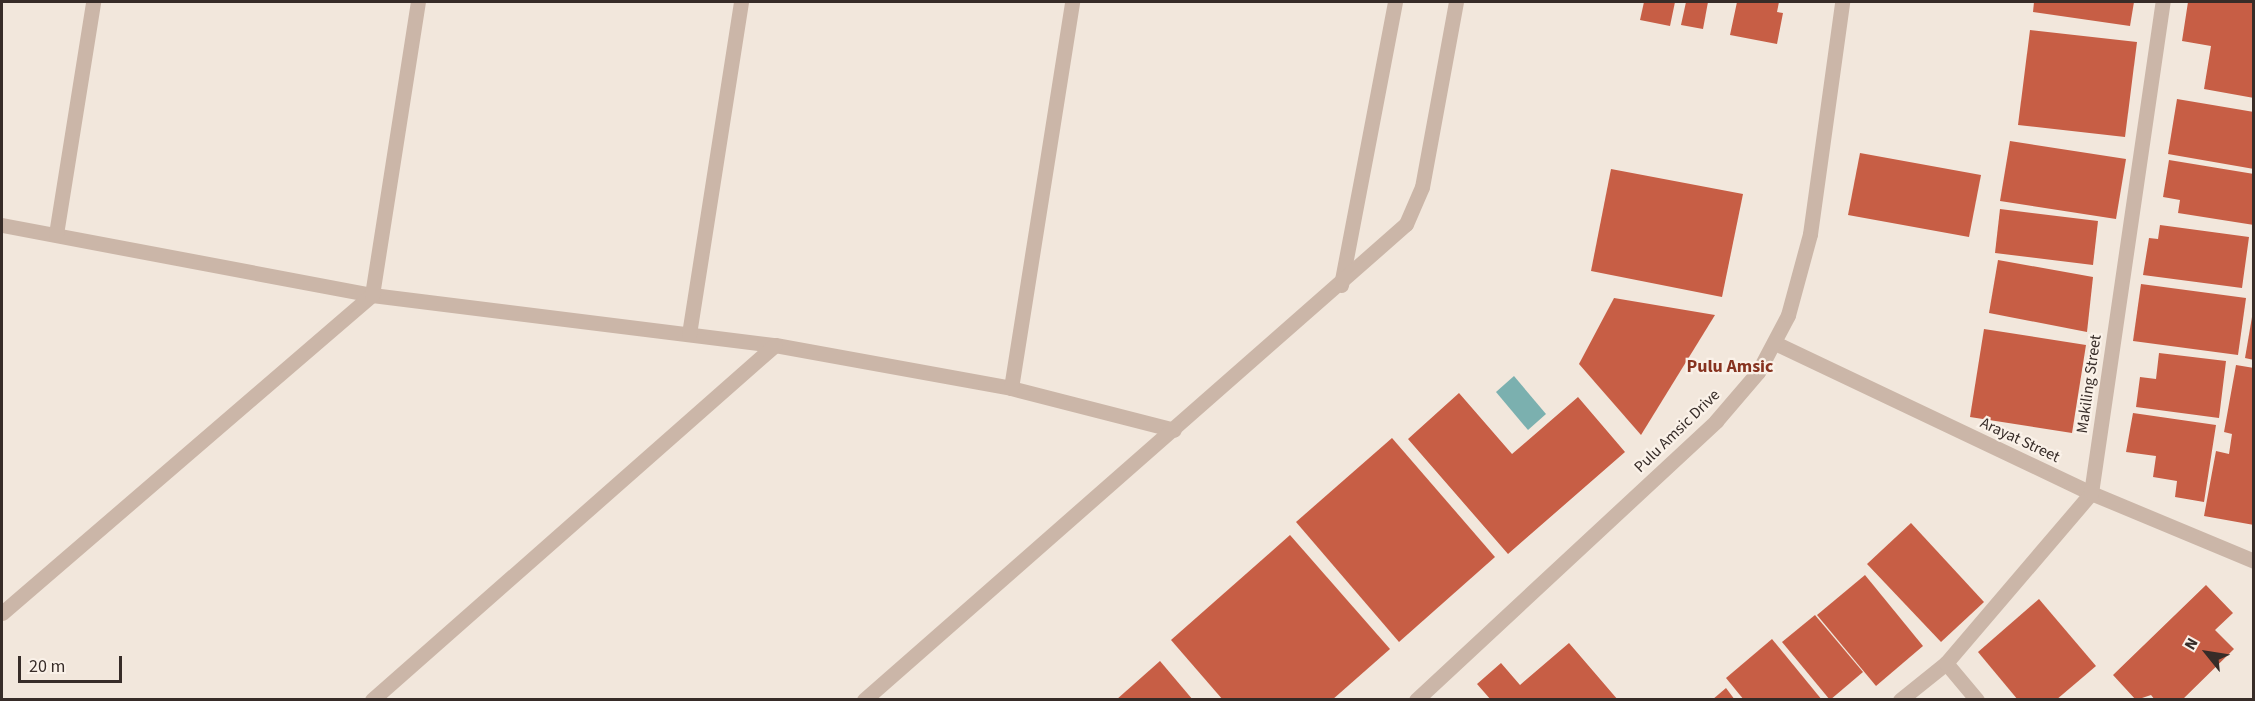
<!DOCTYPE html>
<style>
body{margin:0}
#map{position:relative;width:2255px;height:701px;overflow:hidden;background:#f2e7dc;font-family:"Source Sans 3",sans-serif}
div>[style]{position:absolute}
.water>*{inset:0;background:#7bb0af}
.building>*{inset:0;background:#c75e45}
.street>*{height:15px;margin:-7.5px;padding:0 7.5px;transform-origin:7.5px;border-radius:7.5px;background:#cbb6a8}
span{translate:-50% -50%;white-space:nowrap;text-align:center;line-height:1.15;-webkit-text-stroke:4.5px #faf1e8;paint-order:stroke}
.street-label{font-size:16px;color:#372c28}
.neighbourhood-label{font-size:18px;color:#873320;font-weight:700}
.frame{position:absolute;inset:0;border:3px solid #372c28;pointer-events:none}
.north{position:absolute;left:2177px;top:623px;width:60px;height:60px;-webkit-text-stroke:4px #faf1e8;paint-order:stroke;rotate:300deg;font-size:16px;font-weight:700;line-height:24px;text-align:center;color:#372c28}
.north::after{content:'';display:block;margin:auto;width:21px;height:27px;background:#372c28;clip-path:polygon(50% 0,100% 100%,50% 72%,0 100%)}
.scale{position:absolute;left:18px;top:656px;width:104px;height:27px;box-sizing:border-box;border:3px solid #372c28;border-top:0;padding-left:8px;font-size:18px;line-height:21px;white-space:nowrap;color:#372c28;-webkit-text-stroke:4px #faf1e8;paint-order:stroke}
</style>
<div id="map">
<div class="water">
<div style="clip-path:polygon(1514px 376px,1546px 414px,1528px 430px,1496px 392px)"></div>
</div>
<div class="building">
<div style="clip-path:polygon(1644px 2px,1675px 2px,1670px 26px,1640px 20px)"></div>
<div style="clip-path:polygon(1686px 2px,1708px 2px,1703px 29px,1681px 25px)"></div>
<div style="clip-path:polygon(1737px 2px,1779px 2px,1777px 12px,1783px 13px,1777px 44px,1730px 35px)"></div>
<div style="clip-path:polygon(2034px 2px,2134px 2px,2130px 26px,2033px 12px)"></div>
<div style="clip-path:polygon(2188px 2px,2254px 2px,2254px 98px,2204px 89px,2211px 46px,2182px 41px)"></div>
<div style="clip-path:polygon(2030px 30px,2137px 42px,2125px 137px,2018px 125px)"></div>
<div style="clip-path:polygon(2177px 99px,2254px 112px,2254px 169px,2168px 154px)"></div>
<div style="clip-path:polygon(2010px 141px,2126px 159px,2116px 219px,2000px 201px)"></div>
<div style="clip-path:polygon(1860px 153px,1981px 175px,1969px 237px,1848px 215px)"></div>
<div style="clip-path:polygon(2169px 160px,2254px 174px,2254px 225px,2178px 213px,2180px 200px,2163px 197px)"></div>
<div style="clip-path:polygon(1611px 169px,1743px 194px,1722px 297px,1591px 271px)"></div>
<div style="clip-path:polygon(2000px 209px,2098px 221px,2093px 265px,1995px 253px)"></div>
<div style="clip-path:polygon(2160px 225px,2249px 237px,2242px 288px,2143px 275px,2149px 238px,2158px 239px)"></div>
<div style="clip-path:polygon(1998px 260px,2093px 277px,2087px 332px,1989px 313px)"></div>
<div style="clip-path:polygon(2141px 284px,2246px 298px,2238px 355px,2133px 341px)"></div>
<div style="clip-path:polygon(1614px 298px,1715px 315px,1641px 435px,1579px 364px)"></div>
<div style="clip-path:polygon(2252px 317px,2254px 317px,2254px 360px,2245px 358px)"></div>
<div style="clip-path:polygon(1984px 329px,2086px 345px,2072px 433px,1970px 417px)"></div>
<div style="clip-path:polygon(2159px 353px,2226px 361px,2219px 418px,2136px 407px,2140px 377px,2156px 379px)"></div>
<div style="clip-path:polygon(2236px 365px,2254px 368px,2254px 525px,2204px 516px,2216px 451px,2229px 454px,2232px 434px,2224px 432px)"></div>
<div style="clip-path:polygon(1459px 393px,1512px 454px,1578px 397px,1625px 452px,1508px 554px,1408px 439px)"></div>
<div style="clip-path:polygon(2133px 413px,2216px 425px,2204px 502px,2175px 497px,2177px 481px,2153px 477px,2156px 456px,2126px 452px)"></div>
<div style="clip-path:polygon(1392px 438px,1495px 557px,1399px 642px,1296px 522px)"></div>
<div style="clip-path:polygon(1911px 523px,1984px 602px,1941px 642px,1867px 564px)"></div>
<div style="clip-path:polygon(1290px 535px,1390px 649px,1332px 700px,1223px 700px,1171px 640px)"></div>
<div style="clip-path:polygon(1865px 575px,1923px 646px,1876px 686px,1817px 615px)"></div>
<div style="clip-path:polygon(2206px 585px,2233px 613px,2215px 630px,2234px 649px,2182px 700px,2155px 700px,2151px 695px,2136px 700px,2113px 675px)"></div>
<div style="clip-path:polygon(2039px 599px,2096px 666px,2056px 700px,2018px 700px,1978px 652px)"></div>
<div style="clip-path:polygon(1815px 615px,1863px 672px,1830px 700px,1782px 642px)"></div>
<div style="clip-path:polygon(1772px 639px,1822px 700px,1744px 700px,1726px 678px)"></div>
<div style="clip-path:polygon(1569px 643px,1618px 700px,1491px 700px,1477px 684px,1501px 663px,1520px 685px)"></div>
<div style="clip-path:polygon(1160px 661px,1193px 700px,1116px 700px)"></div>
<div style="clip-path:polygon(1726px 688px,1735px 700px,1712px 700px)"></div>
</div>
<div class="street">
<div style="left:2px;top:225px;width:377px;rotate:10.7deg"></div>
<div style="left:372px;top:295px;width:406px;rotate:7.1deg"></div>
<div style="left:775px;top:345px;width:240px;rotate:10.3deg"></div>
<div style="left:1011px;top:388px;width:168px;rotate:14.4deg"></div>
<div style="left:56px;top:234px;width:235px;rotate:-80.9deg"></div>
<div style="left:1341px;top:285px;width:288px;rotate:-79.2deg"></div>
<div style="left:689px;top:334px;width:336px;rotate:-81.1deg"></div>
<div style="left:1775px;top:343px;width:350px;rotate:25.4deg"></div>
<div style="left:2091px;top:493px;width:177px;rotate:22.6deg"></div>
<div style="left:1011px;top:388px;width:391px;rotate:-81deg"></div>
<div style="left:2px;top:613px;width:488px;rotate:-40.7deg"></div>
<div style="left:372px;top:295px;width:297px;rotate:-81.1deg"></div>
<div style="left:1946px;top:663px;width:48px;rotate:50deg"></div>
<div style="left:372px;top:700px;width:537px;rotate:-41.38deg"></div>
<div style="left:864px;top:700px;width:721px;rotate:-41.29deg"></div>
<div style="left:1406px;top:224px;width:40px;rotate:-66.6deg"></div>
<div style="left:1422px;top:187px;width:188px;rotate:-79.6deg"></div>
<div style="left:1416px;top:700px;width:410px;rotate:-42.9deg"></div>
<div style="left:1716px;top:421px;width:65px;rotate:-49.4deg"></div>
<div style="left:1758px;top:372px;width:64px;rotate:-62.2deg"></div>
<div style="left:1788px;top:315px;width:84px;rotate:-74.8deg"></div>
<div style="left:1810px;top:234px;width:234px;rotate:-82.1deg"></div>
<div style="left:1900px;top:700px;width:59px;rotate:-38.8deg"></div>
<div style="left:1946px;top:663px;width:223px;rotate:-49.5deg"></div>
<div style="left:2091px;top:493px;width:496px;rotate:-81.7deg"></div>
</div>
<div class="street-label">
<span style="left:2089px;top:384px;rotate:-82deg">Makiling Street</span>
<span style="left:1677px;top:431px;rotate:-44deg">Pulu Amsic Drive</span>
<span style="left:2020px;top:440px;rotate:25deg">Arayat Street</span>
</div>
<div class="neighbourhood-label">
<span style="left:1730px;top:367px">Pulu Amsic</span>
</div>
<div class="frame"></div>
<div class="north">N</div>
<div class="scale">20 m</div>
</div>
